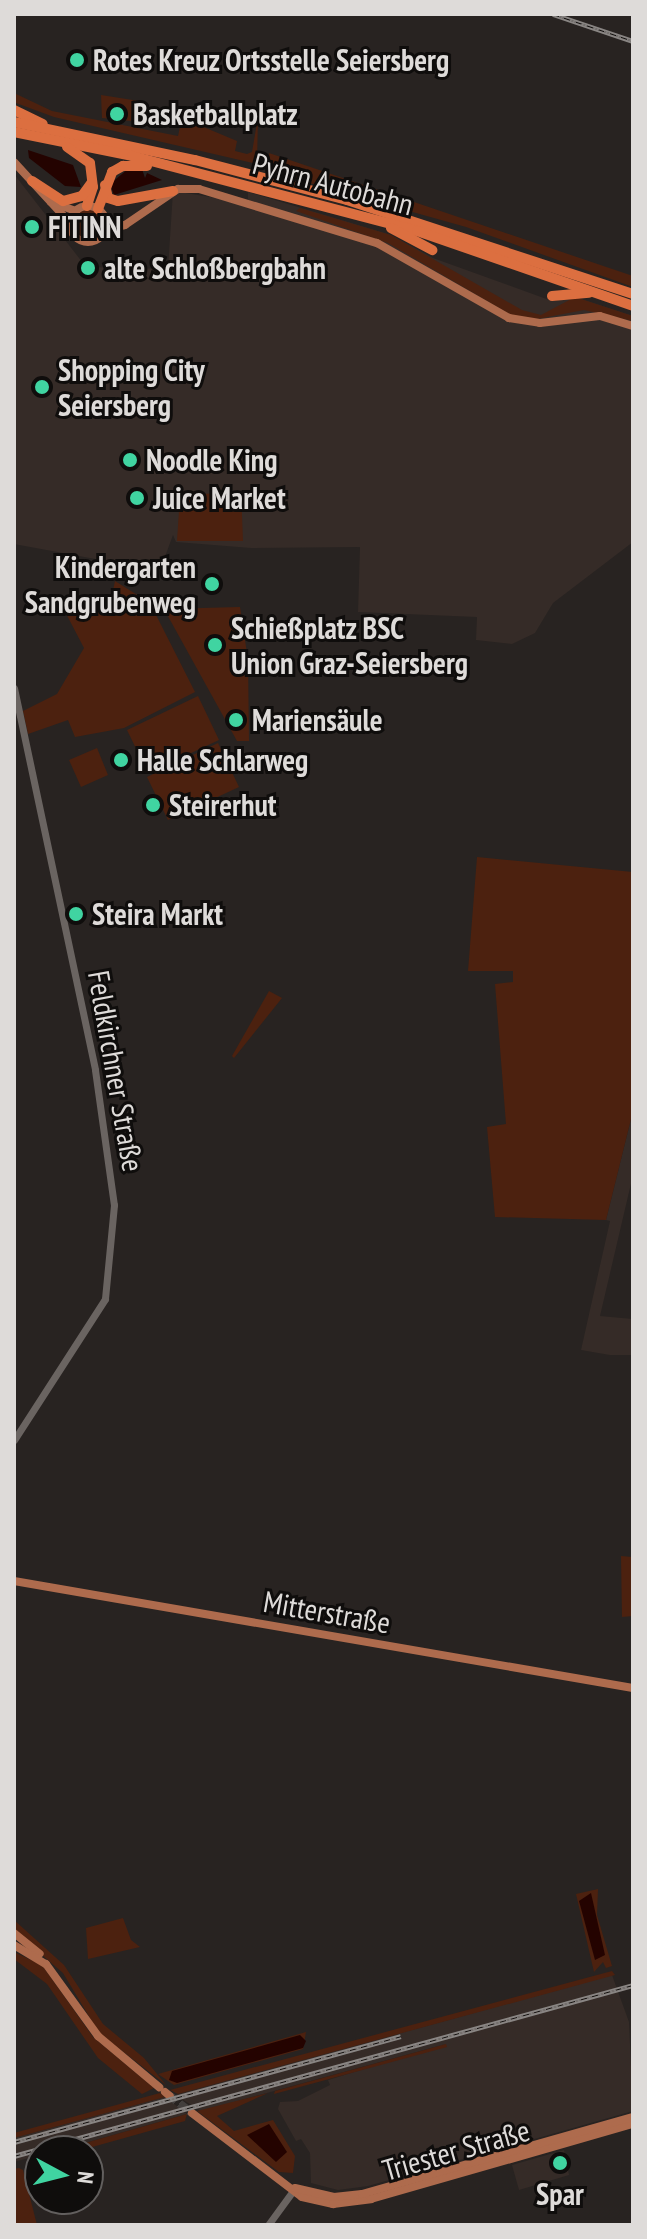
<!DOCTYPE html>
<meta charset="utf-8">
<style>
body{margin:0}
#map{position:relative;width:647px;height:2239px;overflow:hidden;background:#282321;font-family:"PT Sans Narrow",sans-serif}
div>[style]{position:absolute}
.built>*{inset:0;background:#352b27}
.green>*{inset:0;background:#4c210f}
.round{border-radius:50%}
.water>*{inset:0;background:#240300}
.major-tunnel>*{height:8px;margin-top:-4px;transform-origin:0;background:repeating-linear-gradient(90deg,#433f3d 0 8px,transparent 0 12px)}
.minor>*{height:7px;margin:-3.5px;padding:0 3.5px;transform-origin:3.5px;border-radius:3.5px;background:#6a6461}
.major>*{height:8px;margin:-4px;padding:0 4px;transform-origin:4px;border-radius:4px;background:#ae6b4d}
.major>.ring{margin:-4px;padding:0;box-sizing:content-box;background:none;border:8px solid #ae6b4d;border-radius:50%}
.highway>*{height:10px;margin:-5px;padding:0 5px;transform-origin:5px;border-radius:5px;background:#dc6f40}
.rail>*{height:5px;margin-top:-2.5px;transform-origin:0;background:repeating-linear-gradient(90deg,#0f0d0c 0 6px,#898583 0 12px);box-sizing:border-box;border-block:2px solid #898583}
.dots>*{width:22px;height:22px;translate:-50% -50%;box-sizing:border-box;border:4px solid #0f0d0c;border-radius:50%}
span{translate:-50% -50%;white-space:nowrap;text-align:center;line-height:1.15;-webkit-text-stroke:6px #0f0d0c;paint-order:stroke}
.poi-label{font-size:30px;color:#dedbd9;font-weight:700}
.left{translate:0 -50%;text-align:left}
.right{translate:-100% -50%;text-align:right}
.street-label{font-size:30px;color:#dedbd9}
.frame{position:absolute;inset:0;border:16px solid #dedbd9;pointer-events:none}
.north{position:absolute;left:24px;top:2135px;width:80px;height:80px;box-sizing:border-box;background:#0f0d0c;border:2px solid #625f5e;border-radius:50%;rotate:97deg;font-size:22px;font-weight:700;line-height:32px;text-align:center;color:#dedbd9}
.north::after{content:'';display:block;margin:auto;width:28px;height:36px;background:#40d4a1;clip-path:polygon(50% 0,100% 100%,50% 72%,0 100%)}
</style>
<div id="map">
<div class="built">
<div style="clip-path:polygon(14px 174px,86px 267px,168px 269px,173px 191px,248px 203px,248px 192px,391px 235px,433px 258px,552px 301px,575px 297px,633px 316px,633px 542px,553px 603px,535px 633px,512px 644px,476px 640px,477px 617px,358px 612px,360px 547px,251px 548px,176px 542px,173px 535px,163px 562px,144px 568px,14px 544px)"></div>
<div style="clip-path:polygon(633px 1111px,633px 1175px,600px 1316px,633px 1319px,633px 1355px,610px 1355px,581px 1350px,610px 1221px,606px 1220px)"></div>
<div style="clip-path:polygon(612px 1975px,629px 2022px,633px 2111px,368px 2186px,338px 2190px,311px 2183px,310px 2153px,301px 2139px,296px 2141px,278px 2109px,280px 2102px,298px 2101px,330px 2085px,328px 2080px,446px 2044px,201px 2111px,175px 2095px)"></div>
<div style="clip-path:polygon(165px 2097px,187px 2114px,57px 2151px,40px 2151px,40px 2155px,14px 2162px,14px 2138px)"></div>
<div style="clip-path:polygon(564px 2150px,569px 2175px,519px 2190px,512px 2165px)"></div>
</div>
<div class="green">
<div style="clip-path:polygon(14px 93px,52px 111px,178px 136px,182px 118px,237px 141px,235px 151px,247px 154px,252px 152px,258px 117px,257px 164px,54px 117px,16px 103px)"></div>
<div style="clip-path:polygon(101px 95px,139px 101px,138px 111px,132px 111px,131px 121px,102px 118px)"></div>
<div style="clip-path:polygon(269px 153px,633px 276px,633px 287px,466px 227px,270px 172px)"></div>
<div style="clip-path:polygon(300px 208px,391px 235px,522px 310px,541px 315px,575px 297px,633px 316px,633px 321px,584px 310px,537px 319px,513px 316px,388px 243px,296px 211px)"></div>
<div class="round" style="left:73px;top:209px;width:30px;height:30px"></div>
<div style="clip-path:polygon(241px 491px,243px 541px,177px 541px,180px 496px)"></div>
<div style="clip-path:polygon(115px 581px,150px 603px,195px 692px,124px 728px,75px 737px,68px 720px,28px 734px,23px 711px,57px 694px,84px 648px,60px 602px,110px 604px)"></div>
<div style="clip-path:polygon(240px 607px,248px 660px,249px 741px,237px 741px,164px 609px)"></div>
<div style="clip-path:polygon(198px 696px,219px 740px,148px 773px,127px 730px)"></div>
<div style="clip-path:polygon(218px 743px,239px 787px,168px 820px,147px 777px)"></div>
<div style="clip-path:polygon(97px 748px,108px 775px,81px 787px,69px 760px)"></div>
<div style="clip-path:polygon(477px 857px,633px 872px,633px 1111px,606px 1220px,495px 1217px,487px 1127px,506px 1124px,495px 984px,513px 982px,513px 971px,468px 971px)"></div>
<div style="clip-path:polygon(269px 991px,282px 998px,234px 1058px,232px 1056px)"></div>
<div style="clip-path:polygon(621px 1556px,632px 1557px,633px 1616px,622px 1617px)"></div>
<div style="clip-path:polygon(598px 1889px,597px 1915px,612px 1966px,606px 1968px,603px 1962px,594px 1972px,576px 1894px)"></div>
<div style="clip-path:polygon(123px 1918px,131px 1940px,140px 1947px,88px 1959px,86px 1928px)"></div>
<div style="clip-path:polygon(14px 1920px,64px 1965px,103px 2024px,144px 2058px,166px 2085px,99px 2033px,63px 1973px,14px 1931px)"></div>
<div style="clip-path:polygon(14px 1952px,42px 1965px,93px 2037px,154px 2088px,142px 2094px,98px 2058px,47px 1984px,14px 1959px)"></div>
<div style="clip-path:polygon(612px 1971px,615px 1975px,178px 2094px,170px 2090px)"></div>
<div style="clip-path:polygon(306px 2032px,303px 2049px,174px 2085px,158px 2074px)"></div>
<div style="clip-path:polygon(446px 2044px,447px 2047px,274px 2094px,275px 2091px)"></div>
<div style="clip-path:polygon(160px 2093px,165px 2097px,14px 2138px,14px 2133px)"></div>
<div style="clip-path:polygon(268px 2093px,217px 2116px,234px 2131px,273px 2120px,295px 2156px,293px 2173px,279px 2172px,197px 2111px)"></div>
<div style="clip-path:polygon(187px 2114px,185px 2121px,78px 2151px,57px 2151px)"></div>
<div style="clip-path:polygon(19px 2168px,23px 2170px,37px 2225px,14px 2225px,14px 2169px)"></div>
</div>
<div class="water">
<div style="clip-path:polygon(28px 150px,73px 165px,81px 187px,65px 186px,29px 158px)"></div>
<div style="clip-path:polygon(128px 169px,142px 169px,145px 178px,147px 173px,162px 180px,114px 195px,110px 184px)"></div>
<div style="clip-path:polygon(591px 1893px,605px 1955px,595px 1960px,579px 1901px)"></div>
<div style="clip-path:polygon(300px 2035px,306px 2041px,303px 2048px,177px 2083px,169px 2080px,172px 2071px)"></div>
<div style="clip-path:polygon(269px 2124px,287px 2152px,276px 2162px,247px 2135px)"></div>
</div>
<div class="major-tunnel">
<div style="left:170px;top:2096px;width:28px;rotate:38deg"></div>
</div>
<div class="minor">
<div style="left:14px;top:688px;width:390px;rotate:78deg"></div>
<div style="left:95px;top:1070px;width:136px;rotate:82deg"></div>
<div style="left:114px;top:1205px;width:94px;rotate:95.5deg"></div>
<div style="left:105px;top:1299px;width:168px;rotate:122.8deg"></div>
<div style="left:268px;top:2225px;width:46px;rotate:-53.9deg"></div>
</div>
<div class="major">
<div style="left:14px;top:162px;width:83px;rotate:47.4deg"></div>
<div style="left:51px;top:202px;width:27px;rotate:20deg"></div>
<div class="ring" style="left:70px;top:206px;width:28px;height:28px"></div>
<div style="left:105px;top:231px;width:21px;rotate:-17deg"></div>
<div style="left:125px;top:225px;width:64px;rotate:-34.2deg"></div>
<div style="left:178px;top:189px;width:21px"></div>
<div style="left:199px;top:189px;width:186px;rotate:16.9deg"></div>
<div style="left:377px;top:243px;width:152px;rotate:29.6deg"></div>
<div style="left:509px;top:318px;width:31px;rotate:9deg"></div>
<div style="left:540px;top:323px;width:60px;rotate:-6.7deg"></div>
<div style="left:600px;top:316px;width:34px;rotate:17deg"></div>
<div style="left:14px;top:1581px;width:628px;rotate:9.81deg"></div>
<div style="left:14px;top:1933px;width:33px;rotate:39deg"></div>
<div style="left:14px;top:1945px;width:37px;rotate:31deg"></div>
<div style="left:46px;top:1964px;width:89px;rotate:54.2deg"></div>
<div style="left:98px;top:2036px;width:80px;rotate:39.9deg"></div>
<div style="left:165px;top:2092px;width:6px;rotate:39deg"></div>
<div style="left:192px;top:2113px;width:138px;rotate:37.4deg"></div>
<div style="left:302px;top:2197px;width:32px;rotate:13deg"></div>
<div style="left:333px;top:2204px;width:38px;rotate:-7deg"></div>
<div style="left:371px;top:2199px;width:273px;rotate:-16deg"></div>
<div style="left:295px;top:2188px;width:40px;rotate:13deg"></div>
<div style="left:334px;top:2197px;width:28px;rotate:-6deg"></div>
<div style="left:362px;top:2194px;width:282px;rotate:-15.9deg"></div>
</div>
<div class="highway">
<div style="left:14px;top:110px;width:32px;rotate:26deg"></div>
<div style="left:14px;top:122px;width:185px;rotate:11.9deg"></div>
<div style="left:195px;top:160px;width:157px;rotate:14.7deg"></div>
<div style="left:347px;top:200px;width:301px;rotate:18.2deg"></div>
<div style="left:14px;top:132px;width:120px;rotate:11.5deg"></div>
<div style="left:132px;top:156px;width:295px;rotate:14.7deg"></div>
<div style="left:417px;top:231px;width:229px;rotate:19.1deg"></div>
<div style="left:67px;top:147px;width:28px;rotate:35deg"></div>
<div style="left:90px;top:163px;width:24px;rotate:83deg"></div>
<div style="left:93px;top:187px;width:20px;rotate:108deg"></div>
<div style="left:32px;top:181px;width:37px;rotate:33deg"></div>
<div style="left:63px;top:201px;width:20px;rotate:-15deg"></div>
<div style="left:82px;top:196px;width:17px;rotate:-54deg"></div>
<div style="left:105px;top:185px;width:13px;rotate:77deg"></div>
<div style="left:108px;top:198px;width:10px;rotate:17deg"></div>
<div style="left:118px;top:201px;width:56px;rotate:-10.3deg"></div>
<div style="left:98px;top:209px;width:40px;rotate:-69deg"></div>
<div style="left:112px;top:172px;width:13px;rotate:-29deg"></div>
<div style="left:123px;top:166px;width:24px"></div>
<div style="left:391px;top:228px;width:47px;rotate:28.2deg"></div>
<div style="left:552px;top:296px;width:37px;rotate:-5deg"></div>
</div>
<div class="rail">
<div style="left:553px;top:14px;width:84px;rotate:18.6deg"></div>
<div style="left:14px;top:2142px;width:401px;rotate:-15.3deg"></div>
<div style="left:14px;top:2156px;width:642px;rotate:-15.44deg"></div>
</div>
<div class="dots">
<div style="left:77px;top:60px;background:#40d4a1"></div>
<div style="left:117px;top:114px;background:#40d4a1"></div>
<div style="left:32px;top:227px;background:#40d4a1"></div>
<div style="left:88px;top:268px;background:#40d4a1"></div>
<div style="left:42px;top:387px;background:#40d4a1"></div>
<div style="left:130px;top:460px;background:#40d4a1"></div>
<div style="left:137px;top:498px;background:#40d4a1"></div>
<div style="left:212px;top:584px;background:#40d4a1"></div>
<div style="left:215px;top:645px;background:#40d4a1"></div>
<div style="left:236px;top:720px;background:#40d4a1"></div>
<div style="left:121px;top:760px;background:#40d4a1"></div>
<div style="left:153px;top:805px;background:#40d4a1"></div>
<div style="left:76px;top:914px;background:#40d4a1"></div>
<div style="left:560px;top:2163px;background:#40d4a1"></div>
</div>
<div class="poi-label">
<span class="left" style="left:93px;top:60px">Rotes Kreuz Ortsstelle Seiersberg</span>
<span class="left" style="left:133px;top:114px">Basketballplatz</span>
<span class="left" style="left:48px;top:227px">FITINN</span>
<span class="left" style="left:104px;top:268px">alte Schloßbergbahn</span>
<span class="left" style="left:58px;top:387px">Shopping City<br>Seiersberg</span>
<span class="left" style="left:146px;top:460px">Noodle King</span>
<span class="left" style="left:153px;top:498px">Juice Market</span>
<span class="right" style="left:196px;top:584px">Kindergarten<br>Sandgrubenweg</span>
<span class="left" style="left:231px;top:645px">Schießplatz BSC<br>Union Graz-Seiersberg</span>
<span class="left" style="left:252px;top:720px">Mariensäule</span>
<span class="left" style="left:137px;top:760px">Halle Schlarweg</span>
<span class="left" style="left:169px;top:805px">Steirerhut</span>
<span class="left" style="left:92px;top:914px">Steira Markt</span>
<span style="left:560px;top:2194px">Spar</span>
</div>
<div class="street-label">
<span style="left:333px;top:184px;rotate:15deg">Pyhrn Autobahn</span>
<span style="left:116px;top:1071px;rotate:80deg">Feldkirchner Straße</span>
<span style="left:327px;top:1612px;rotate:10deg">Mitterstraße</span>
<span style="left:456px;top:2150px;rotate:-16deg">Triester Straße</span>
</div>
<div class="frame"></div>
<div class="north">N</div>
</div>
